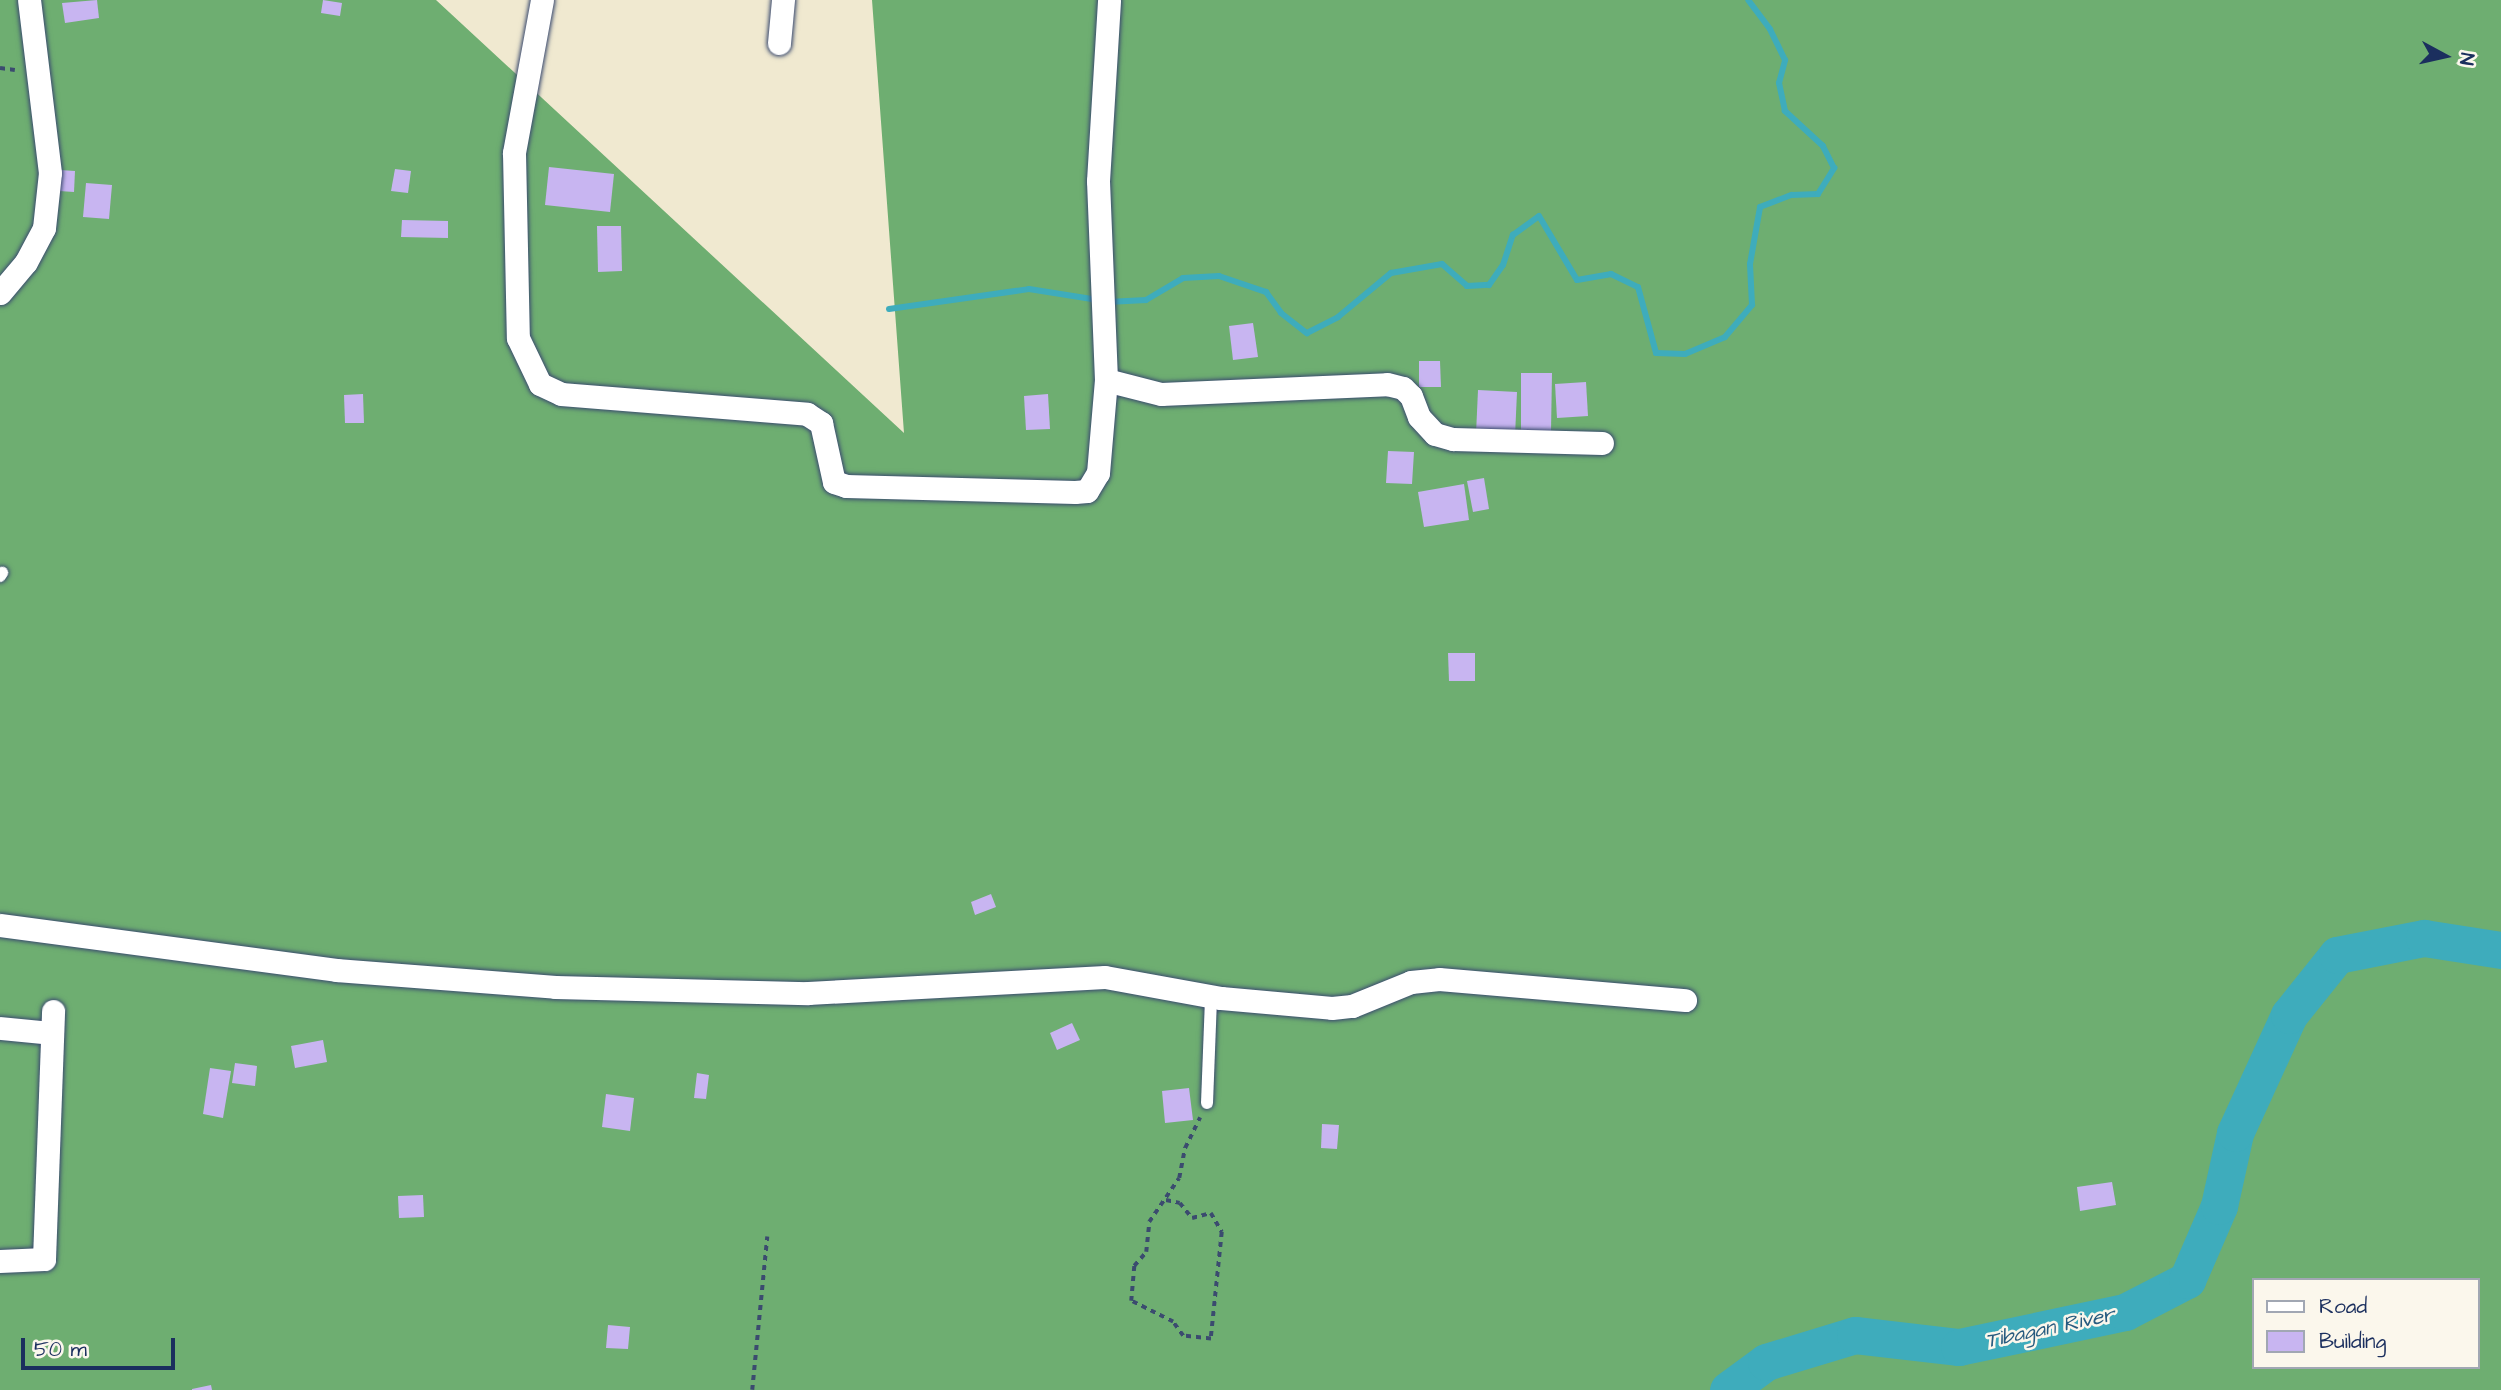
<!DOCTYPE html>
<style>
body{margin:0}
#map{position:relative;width:2501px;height:1390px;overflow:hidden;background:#f0e9d0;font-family:"Architects Daughter",sans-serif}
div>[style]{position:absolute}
.forest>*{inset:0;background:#6eae71}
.stream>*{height:6px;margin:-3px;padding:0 3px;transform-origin:3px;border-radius:3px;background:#3eacbc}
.river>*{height:37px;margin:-18.5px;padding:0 18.5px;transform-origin:18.5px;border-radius:18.5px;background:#3eacbc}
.building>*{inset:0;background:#c8b5f1}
.path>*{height:3.5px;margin-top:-1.75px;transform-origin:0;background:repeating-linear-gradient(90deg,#3b4b6f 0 5px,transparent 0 10px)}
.roads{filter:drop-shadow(0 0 2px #3b4b6f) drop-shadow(0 0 2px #3b4b6f)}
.service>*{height:12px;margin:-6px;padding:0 6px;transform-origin:6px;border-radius:6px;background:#fff}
.minor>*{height:23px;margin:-11.5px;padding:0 11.5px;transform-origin:11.5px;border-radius:11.5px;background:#fff}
span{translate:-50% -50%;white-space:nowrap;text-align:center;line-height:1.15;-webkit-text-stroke:5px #fbf7ec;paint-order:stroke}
.water-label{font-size:21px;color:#275b7f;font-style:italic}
.legend{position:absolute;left:2252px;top:1278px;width:228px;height:91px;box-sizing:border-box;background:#fbf7ec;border:2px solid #a1a7b3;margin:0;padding:9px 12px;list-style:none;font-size:21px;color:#1b2f5e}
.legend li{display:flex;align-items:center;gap:14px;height:35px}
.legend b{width:35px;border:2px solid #a1a7b3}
.north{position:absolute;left:2410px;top:21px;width:70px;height:70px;-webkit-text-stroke:5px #fbf7ec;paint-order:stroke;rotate:98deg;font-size:19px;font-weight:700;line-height:28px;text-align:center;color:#1b2f5e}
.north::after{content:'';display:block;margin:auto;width:24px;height:32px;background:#1b2f5e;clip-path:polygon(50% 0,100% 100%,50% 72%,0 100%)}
.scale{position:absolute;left:21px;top:1338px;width:154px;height:32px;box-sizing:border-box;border:4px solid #1b2f5e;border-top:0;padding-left:9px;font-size:21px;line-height:24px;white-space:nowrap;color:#1b2f5e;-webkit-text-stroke:5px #fbf7ec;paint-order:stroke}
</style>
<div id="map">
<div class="forest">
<div style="clip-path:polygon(evenodd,0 0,436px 0,904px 433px,872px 0,2501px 0,2501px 1390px,0 1390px,0 0,2254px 1280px,2478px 1280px,2478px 1367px,2254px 1367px,2254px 1280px)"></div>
</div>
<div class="stream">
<div style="left:1108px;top:302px;width:38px;rotate:-3deg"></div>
<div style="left:1146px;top:300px;width:43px;rotate:-30.7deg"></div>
<div style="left:1183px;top:278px;width:36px;rotate:-3deg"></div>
<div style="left:1219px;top:276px;width:50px;rotate:18.8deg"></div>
<div style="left:1266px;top:292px;width:26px;rotate:54deg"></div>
<div style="left:1281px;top:313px;width:33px;rotate:38deg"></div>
<div style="left:1307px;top:333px;width:35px;rotate:-27deg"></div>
<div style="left:1338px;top:317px;width:69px;rotate:-39.7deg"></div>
<div style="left:1391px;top:273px;width:52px;rotate:-10deg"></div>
<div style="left:1442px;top:264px;width:33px;rotate:41deg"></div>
<div style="left:1467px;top:286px;width:22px;rotate:-3deg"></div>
<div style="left:1489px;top:285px;width:24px;rotate:-55deg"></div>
<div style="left:1503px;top:265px;width:32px;rotate:-72deg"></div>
<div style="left:1513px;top:235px;width:32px;rotate:-36deg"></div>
<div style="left:1539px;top:216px;width:74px;rotate:59.3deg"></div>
<div style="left:1577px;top:280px;width:35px;rotate:-10deg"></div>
<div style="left:1611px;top:274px;width:30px;rotate:26deg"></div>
<div style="left:1638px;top:287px;width:68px;rotate:74.7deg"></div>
<div style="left:1656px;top:353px;width:29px;rotate:2deg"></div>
<div style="left:1685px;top:354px;width:43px;rotate:-23deg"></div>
<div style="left:1725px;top:337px;width:42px;rotate:-49.8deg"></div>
<div style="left:1752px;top:305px;width:41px;rotate:-92.8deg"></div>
<div style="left:1750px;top:264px;width:58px;rotate:-80deg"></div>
<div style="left:1760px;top:207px;width:34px;rotate:-21deg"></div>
<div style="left:1792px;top:195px;width:26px;rotate:-2deg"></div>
<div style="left:1818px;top:194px;width:31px;rotate:-58deg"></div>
<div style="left:1834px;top:168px;width:25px;rotate:-117deg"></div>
<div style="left:1823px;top:146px;width:52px;rotate:-137.4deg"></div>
<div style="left:1785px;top:111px;width:29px;rotate:-102deg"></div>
<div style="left:1779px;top:83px;width:24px;rotate:-75deg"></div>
<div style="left:1785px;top:60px;width:34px;rotate:-116deg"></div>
<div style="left:1770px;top:29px;width:36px;rotate:-127deg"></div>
<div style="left:889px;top:309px;width:141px;rotate:-8.1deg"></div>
<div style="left:1029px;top:289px;width:70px;rotate:9.1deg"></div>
</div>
<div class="river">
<div style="left:1728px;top:1390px;width:47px;rotate:-36.4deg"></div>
<div style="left:1766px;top:1362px;width:93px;rotate:-16.9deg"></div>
<div style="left:1855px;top:1335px;width:105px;rotate:6.6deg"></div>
<div style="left:1959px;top:1347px;width:170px;rotate:-11.9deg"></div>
<div style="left:2125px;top:1312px;width:70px;rotate:-27.3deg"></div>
<div style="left:2187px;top:1280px;width:81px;rotate:-66.6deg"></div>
<div style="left:2219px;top:1206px;width:75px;rotate:-77.6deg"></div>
<div style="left:2235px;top:1133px;width:130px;rotate:-65.4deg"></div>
<div style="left:2289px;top:1015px;width:77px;rotate:-51.3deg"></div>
<div style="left:2337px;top:955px;width:89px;rotate:-11.1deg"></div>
<div style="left:2424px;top:938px;width:78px;rotate:8.9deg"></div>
</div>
<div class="building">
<div style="clip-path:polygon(97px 0,99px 18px,65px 23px,62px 3px)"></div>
<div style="clip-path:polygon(323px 0,342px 3px,340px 16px,321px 13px)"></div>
<div style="clip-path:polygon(549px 167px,614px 174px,610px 212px,545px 205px)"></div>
<div style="clip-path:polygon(395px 169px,411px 171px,408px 193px,391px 191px)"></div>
<div style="clip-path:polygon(60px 170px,75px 171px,74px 192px,59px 191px)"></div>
<div style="clip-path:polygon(86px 183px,112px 185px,109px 219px,83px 217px)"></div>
<div style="clip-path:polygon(402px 220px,448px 221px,448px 238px,401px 237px)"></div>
<div style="clip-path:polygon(597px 226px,621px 226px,622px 271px,598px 272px)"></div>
<div style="clip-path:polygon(1253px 323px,1258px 357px,1233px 360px,1229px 326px)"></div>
<div style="clip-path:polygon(1419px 361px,1440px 361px,1441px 387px,1419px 387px)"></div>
<div style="clip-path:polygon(1521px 373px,1552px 373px,1551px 431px,1521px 432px)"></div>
<div style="clip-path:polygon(1586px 382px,1588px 416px,1557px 418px,1555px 384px)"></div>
<div style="clip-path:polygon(1478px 390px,1517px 392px,1515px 436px,1476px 434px)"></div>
<div style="clip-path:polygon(363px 394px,364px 423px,345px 423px,344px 395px)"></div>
<div style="clip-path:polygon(1048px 394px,1050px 429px,1026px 430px,1024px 396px)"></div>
<div style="clip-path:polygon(1388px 451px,1414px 452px,1412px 484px,1386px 483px)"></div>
<div style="clip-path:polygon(1484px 478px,1489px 509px,1473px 512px,1467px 481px)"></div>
<div style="clip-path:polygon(1464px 484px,1469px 520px,1424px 527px,1418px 492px)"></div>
<div style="clip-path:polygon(1448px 653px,1475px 653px,1475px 681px,1449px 681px)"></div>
<div style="clip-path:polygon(991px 894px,996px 907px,975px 915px,971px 902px)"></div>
<div style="clip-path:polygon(1072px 1023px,1080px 1040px,1057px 1050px,1050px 1033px)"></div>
<div style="clip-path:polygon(323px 1040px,327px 1062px,295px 1068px,291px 1046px)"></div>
<div style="clip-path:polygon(235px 1063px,257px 1066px,255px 1086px,232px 1083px)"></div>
<div style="clip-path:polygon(210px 1068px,231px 1071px,223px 1118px,203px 1114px)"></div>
<div style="clip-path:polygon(697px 1073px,709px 1075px,706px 1099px,694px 1098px)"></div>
<div style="clip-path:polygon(1189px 1088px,1193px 1120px,1165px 1123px,1162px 1091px)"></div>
<div style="clip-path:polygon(606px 1094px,634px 1098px,630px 1131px,602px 1127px)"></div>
<div style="clip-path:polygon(1322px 1124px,1339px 1125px,1337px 1149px,1321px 1148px)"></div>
<div style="clip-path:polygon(2112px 1182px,2116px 1205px,2080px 1211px,2077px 1187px)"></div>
<div style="clip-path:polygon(423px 1195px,424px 1217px,399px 1218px,398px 1196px)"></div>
<div style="clip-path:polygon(608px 1325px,630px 1327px,628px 1349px,606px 1348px)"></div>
<div style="clip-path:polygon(211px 1385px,212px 1390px,192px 1390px,192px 1389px)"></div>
</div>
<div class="path">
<div style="left:0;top:68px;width:15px;rotate:8deg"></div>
<div style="left:1166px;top:1200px;width:14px;rotate:12deg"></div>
<div style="left:1180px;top:1203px;width:19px;rotate:51deg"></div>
<div style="left:1192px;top:1218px;width:20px;rotate:-15deg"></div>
<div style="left:1211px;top:1213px;width:22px;rotate:60deg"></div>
<div style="left:1222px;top:1232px;width:108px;rotate:95.9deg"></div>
<div style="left:1211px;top:1339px;width:28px;rotate:-174deg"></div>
<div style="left:1183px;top:1336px;width:17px;rotate:-126deg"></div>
<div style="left:1173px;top:1322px;width:47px;rotate:-153.4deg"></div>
<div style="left:1131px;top:1301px;width:35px;rotate:-85deg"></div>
<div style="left:1134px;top:1266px;width:18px;rotate:-49deg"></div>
<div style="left:1146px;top:1252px;width:30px;rotate:-84deg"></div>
<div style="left:1149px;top:1222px;width:53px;rotate:-55.7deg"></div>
<div style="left:1179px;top:1178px;width:31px;rotate:-79deg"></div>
<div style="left:1185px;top:1148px;width:34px;rotate:-64deg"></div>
<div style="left:752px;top:1390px;width:154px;rotate:-84.4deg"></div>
</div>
<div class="roads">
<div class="service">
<div style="left:0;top:576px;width:4px;rotate:-56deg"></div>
<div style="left:1207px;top:1103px;width:106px;rotate:-87.8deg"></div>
</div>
<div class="minor">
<div style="left:542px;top:0;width:156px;rotate:100.4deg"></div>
<div style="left:514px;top:153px;width:185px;rotate:88.8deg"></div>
<div style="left:518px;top:338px;width:51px;rotate:64.4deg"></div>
<div style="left:540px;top:384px;width:23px;rotate:25deg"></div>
<div style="left:561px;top:394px;width:247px;rotate:4.6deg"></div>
<div style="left:807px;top:414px;width:17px;rotate:33deg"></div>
<div style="left:821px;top:423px;width:60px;rotate:77.6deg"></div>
<div style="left:834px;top:482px;width:13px;rotate:18deg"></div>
<div style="left:846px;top:486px;width:229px;rotate:1.5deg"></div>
<div style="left:1075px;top:492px;width:12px;rotate:-5deg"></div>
<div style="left:1087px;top:491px;width:21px;rotate:-59deg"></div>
<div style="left:1098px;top:473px;width:93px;rotate:-85.1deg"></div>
<div style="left:1106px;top:380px;width:199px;rotate:-92.3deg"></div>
<div style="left:1098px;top:181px;width:181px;rotate:-86.5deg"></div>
<div style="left:779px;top:43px;width:43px;rotate:-84.7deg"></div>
<div style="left:0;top:293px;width:40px;rotate:-50deg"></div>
<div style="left:26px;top:262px;width:38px;rotate:-62deg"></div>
<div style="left:44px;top:228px;width:55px;rotate:-83.8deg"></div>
<div style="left:50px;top:173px;width:174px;rotate:-96.9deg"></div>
<div style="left:1106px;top:380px;width:57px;rotate:14.3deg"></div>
<div style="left:1161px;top:394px;width:226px;rotate:-2.5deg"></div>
<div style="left:1387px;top:384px;width:16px;rotate:14deg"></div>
<div style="left:1403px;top:388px;width:11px;rotate:45deg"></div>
<div style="left:1411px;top:396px;width:22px;rotate:69deg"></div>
<div style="left:1419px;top:417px;width:23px;rotate:47deg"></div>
<div style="left:1435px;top:434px;width:19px;rotate:16deg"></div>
<div style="left:1453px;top:439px;width:149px;rotate:1.5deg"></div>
<div style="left:0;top:925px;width:339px;rotate:7.6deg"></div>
<div style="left:336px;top:970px;width:220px;rotate:4.4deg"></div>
<div style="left:555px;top:987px;width:253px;rotate:1.4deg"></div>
<div style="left:808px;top:993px;width:297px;rotate:-3.1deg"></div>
<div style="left:1105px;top:977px;width:118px;rotate:10.3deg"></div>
<div style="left:1221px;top:998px;width:111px;rotate:5.1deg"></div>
<div style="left:1332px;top:1008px;width:20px;rotate:-6deg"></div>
<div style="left:1352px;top:1006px;width:64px;rotate:-22.1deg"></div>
<div style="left:1411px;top:982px;width:28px;rotate:-6deg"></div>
<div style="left:1439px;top:979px;width:247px;rotate:4.9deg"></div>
<div style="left:0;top:1028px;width:52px;rotate:5.5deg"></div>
<div style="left:0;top:1261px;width:44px;rotate:-2.6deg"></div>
<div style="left:44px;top:1259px;width:248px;rotate:-87.9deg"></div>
</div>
</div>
<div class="water-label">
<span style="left:2050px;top:1328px;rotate:-12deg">Tibagan River</span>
</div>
<ul class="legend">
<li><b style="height:9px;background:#fff"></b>Road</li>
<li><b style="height:19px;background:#c8b5f1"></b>Building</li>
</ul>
<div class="north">N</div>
<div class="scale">50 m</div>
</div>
